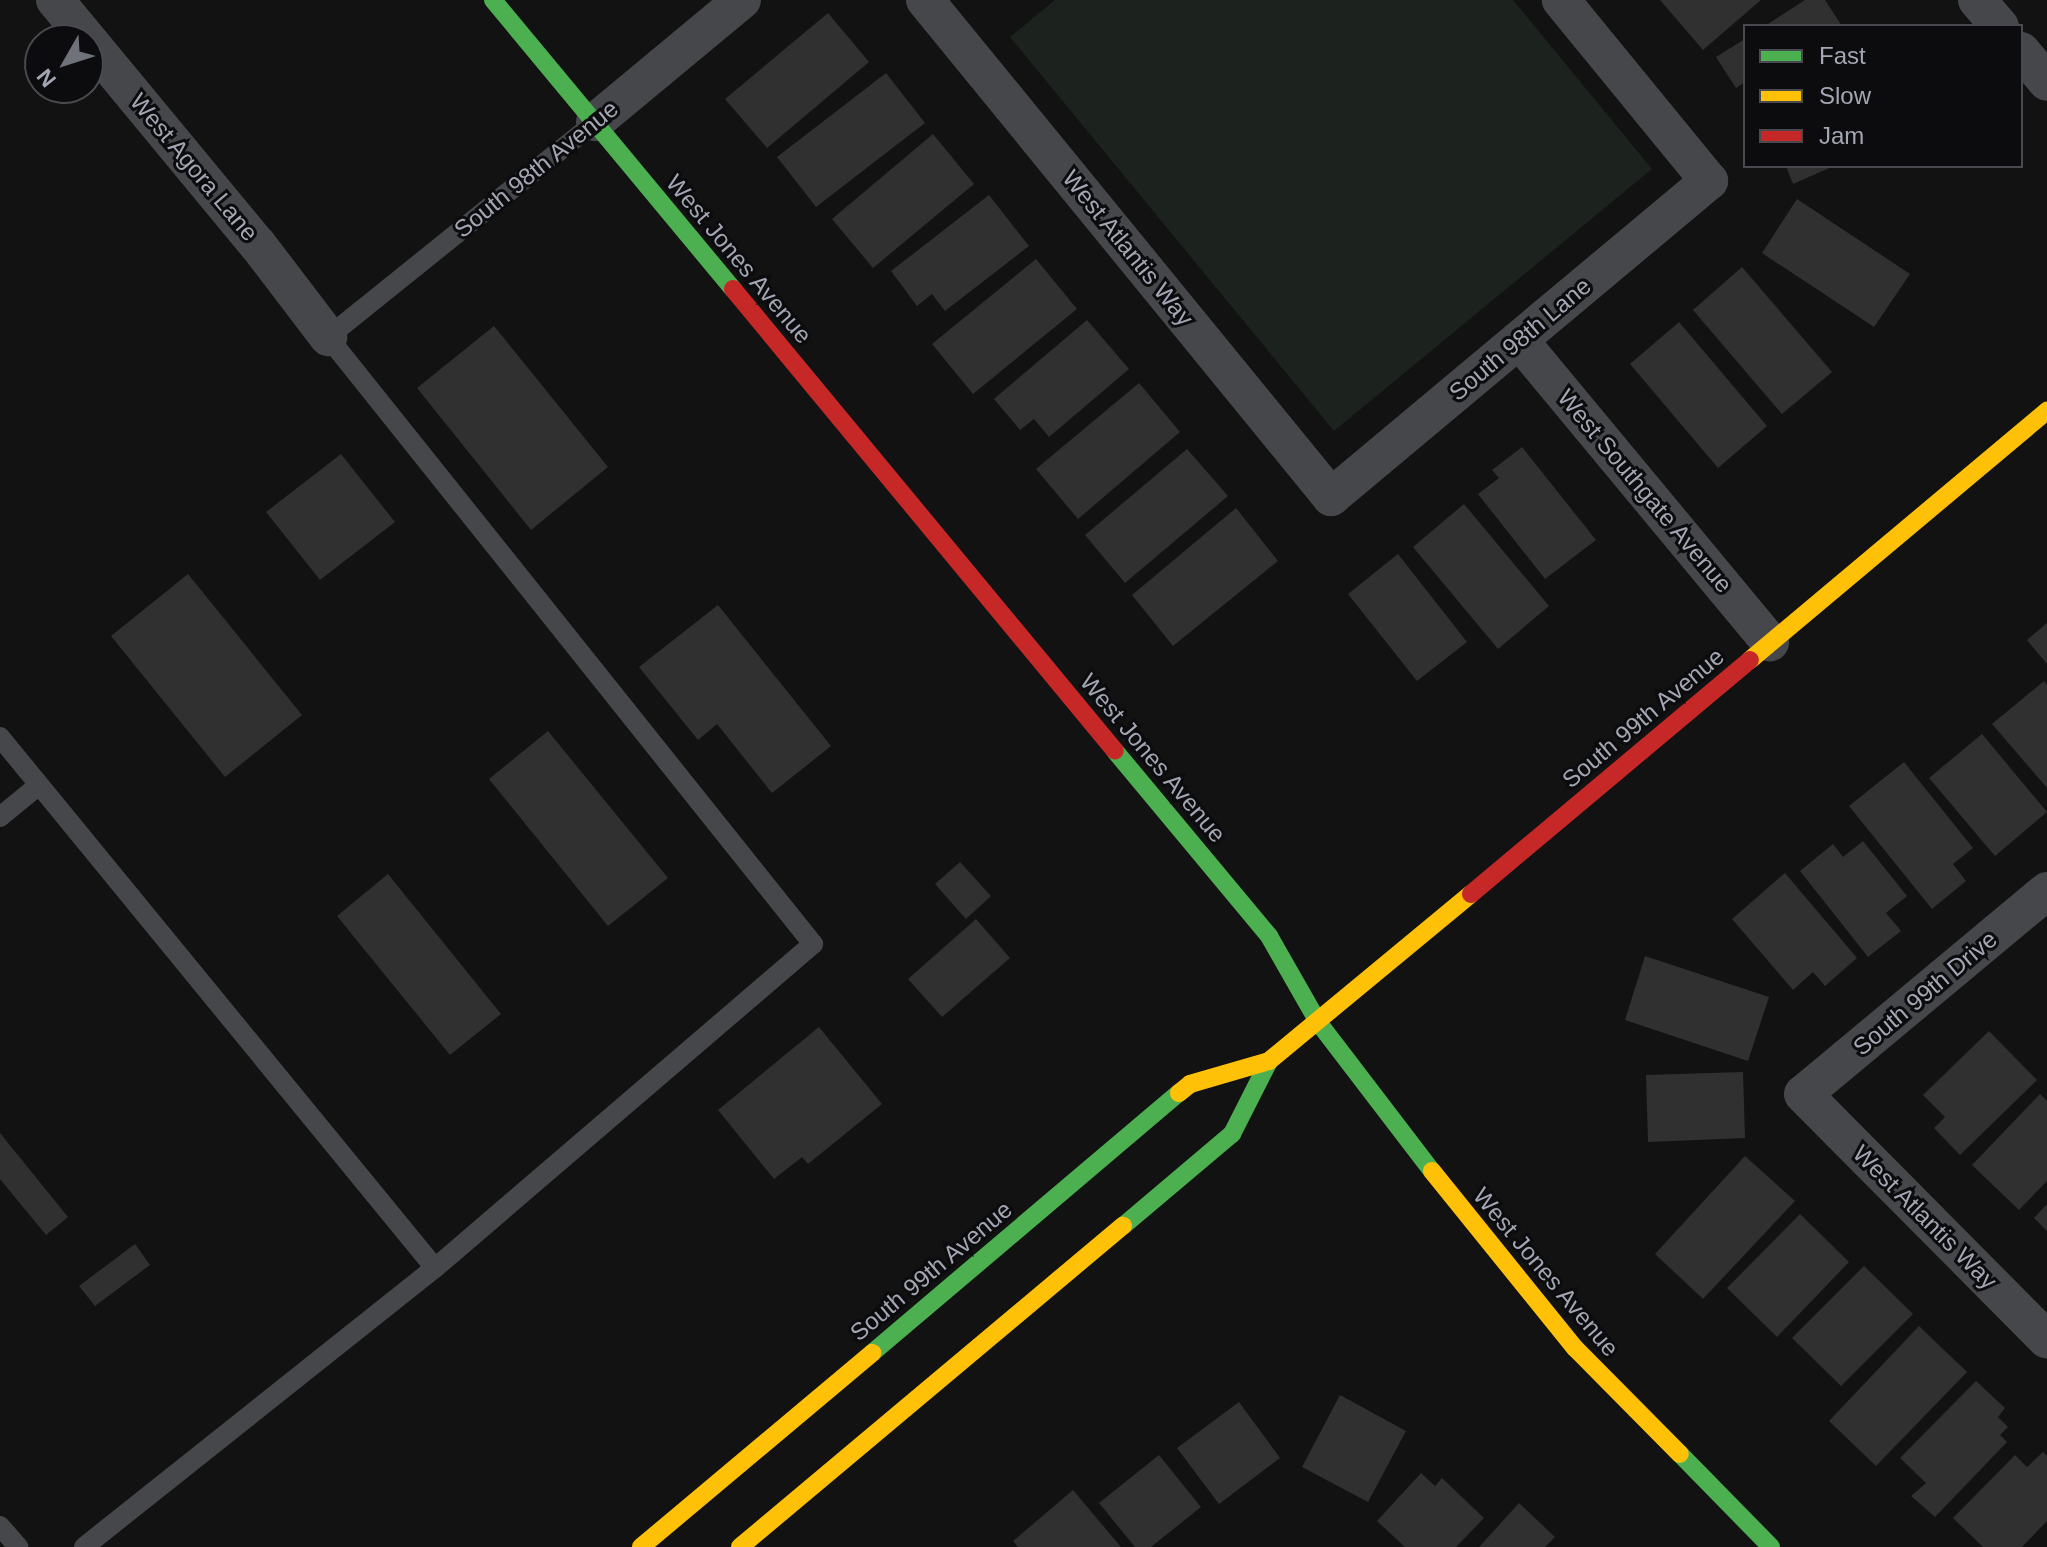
<!DOCTYPE html>
<style>
body{margin:0}
#map{position:relative;width:2047px;height:1547px;overflow:hidden;background:#121212;font-family:Helvetica,sans-serif}
div>[style]{position:absolute}
.green>*{inset:0;background:#1c221d}
.building>*{inset:0;background:#303031}
.lane>*{height:20px;margin:-10px;padding:0 10px;transform-origin:10px;border-radius:10px;background:#46474a}
.street>*{height:38px;margin:-19px;padding:0 19px;transform-origin:19px;border-radius:19px;background:#46474a}
.fast>*{height:18px;margin:-9px;padding:0 9px;transform-origin:9px;border-radius:9px;background:#4caf50}
.slow>*{height:18px;margin:-9px;padding:0 9px;transform-origin:9px;border-radius:9px;background:#ffc107}
.jam>*{height:18px;margin:-9px;padding:0 9px;transform-origin:9px;border-radius:9px;background:#c62828}
span{translate:-50% -50%;white-space:nowrap;text-align:center;line-height:1.15;-webkit-text-stroke:6px #0c0c0e;paint-order:stroke}
.street-label{font-size:24px;color:#a3a6b3}
.legend{position:absolute;left:1743px;top:24px;width:280px;height:144px;box-sizing:border-box;background:#0c0c0e;border:2px solid #484a50;margin:0;padding:10px 14px;list-style:none;font-size:24px;color:#a3a6b3}
.legend li{display:flex;align-items:center;gap:16px;height:40px}
.legend b{width:40px;border:2px solid #484a50}
.north{position:absolute;left:24px;top:24px;width:80px;height:80px;box-sizing:border-box;background:#0c0c0e;border:2px solid #484a50;border-radius:50%;rotate:231deg;font-size:22px;font-weight:700;line-height:32px;text-align:center;color:#a3a6b3}
.north::after{content:'';display:block;margin:auto;width:28px;height:36px;background:#70727b;clip-path:polygon(50% 0,100% 100%,50% 72%,0 100%)}
</style>
<div id="map">
<div class="green">
<div style="clip-path:polygon(1055px 0,1513px 0,1652px 169px,1334px 431px,1010px 37px)"></div>
</div>
<div class="building">
<div style="clip-path:polygon(1660px 0,1761px 0,1703px 50px)"></div>
<div style="clip-path:polygon(1805px 0,1825px 0,1842px 26px,1765px 26px)"></div>
<div style="clip-path:polygon(828px 13px,869px 62px,767px 148px,725px 99px)"></div>
<div style="clip-path:polygon(1745px 39px,1745px 82px,1736px 88px,1716px 57px)"></div>
<div style="clip-path:polygon(886px 73px,925px 123px,816px 207px,777px 157px)"></div>
<div style="clip-path:polygon(933px 134px,974px 184px,873px 268px,832px 219px)"></div>
<div style="clip-path:polygon(1786px 166px,1834px 166px,1793px 184px)"></div>
<div style="clip-path:polygon(989px 195px,1029px 246px,945px 311px,932px 294px,917px 306px,891px 271px)"></div>
<div style="clip-path:polygon(1797px 199px,1910px 274px,1874px 327px,1762px 253px)"></div>
<div style="clip-path:polygon(1036px 259px,1077px 309px,973px 394px,932px 344px)"></div>
<div style="clip-path:polygon(1742px 267px,1832px 372px,1782px 414px,1693px 310px)"></div>
<div style="clip-path:polygon(1087px 320px,1129px 369px,1049px 437px,1034px 419px,1020px 430px,994px 399px)"></div>
<div style="clip-path:polygon(1679px 322px,1767px 426px,1718px 468px,1630px 364px)"></div>
<div style="clip-path:polygon(494px 326px,608px 467px,531px 530px,417px 388px)"></div>
<div style="clip-path:polygon(1139px 383px,1180px 432px,1078px 519px,1036px 469px)"></div>
<div style="clip-path:polygon(1522px 447px,1596px 540px,1545px 579px,1478px 494px,1499px 478px,1492px 470px)"></div>
<div style="clip-path:polygon(1187px 449px,1228px 496px,1125px 583px,1085px 535px)"></div>
<div style="clip-path:polygon(341px 454px,395px 522px,320px 580px,266px 512px)"></div>
<div style="clip-path:polygon(1464px 504px,1549px 606px,1498px 649px,1413px 547px)"></div>
<div style="clip-path:polygon(1236px 508px,1278px 561px,1173px 646px,1132px 595px)"></div>
<div style="clip-path:polygon(1398px 554px,1467px 642px,1417px 681px,1348px 594px)"></div>
<div style="clip-path:polygon(188px 574px,302px 715px,225px 777px,111px 636px)"></div>
<div style="clip-path:polygon(718px 605px,831px 746px,772px 793px,717px 724px,698px 740px,639px 667px)"></div>
<div style="clip-path:polygon(2047px 623px,2047px 664px,2027px 640px)"></div>
<div style="clip-path:polygon(2044px 681px,2047px 685px,2047px 788px,1992px 724px)"></div>
<div style="clip-path:polygon(548px 731px,668px 878px,608px 926px,489px 779px)"></div>
<div style="clip-path:polygon(1982px 734px,2047px 812px,1995px 856px,1929px 778px)"></div>
<div style="clip-path:polygon(1904px 762px,1973px 848px,1953px 864px,1966px 881px,1932px 909px,1849px 806px)"></div>
<div style="clip-path:polygon(1863px 841px,1907px 896px,1886px 913px,1901px 931px,1868px 957px,1800px 871px,1833px 844px,1843px 857px)"></div>
<div style="clip-path:polygon(960px 862px,991px 896px,966px 919px,935px 884px)"></div>
<div style="clip-path:polygon(1785px 873px,1857px 958px,1825px 986px,1813px 972px,1793px 990px,1732px 919px)"></div>
<div style="clip-path:polygon(388px 874px,501px 1014px,450px 1055px,337px 916px)"></div>
<div style="clip-path:polygon(976px 919px,1010px 958px,942px 1017px,908px 979px)"></div>
<div style="clip-path:polygon(1645px 956px,1769px 997px,1748px 1061px,1625px 1020px)"></div>
<div style="clip-path:polygon(819px 1027px,882px 1104px,808px 1164px,802px 1157px,774px 1179px,718px 1110px)"></div>
<div style="clip-path:polygon(1989px 1031px,2037px 1080px,1960px 1155px,1934px 1128px,1945px 1117px,1923px 1095px)"></div>
<div style="clip-path:polygon(1743px 1072px,1745px 1138px,1648px 1142px,1646px 1075px)"></div>
<div style="clip-path:polygon(2040px 1094px,2047px 1101px,2047px 1181px,2019px 1210px,1972px 1165px)"></div>
<div style="clip-path:polygon(0 1133px,68px 1217px,46px 1235px,0 1179px)"></div>
<div style="clip-path:polygon(1745px 1156px,1795px 1201px,1703px 1299px,1655px 1254px)"></div>
<div style="clip-path:polygon(2047px 1204px,2047px 1231px,2034px 1218px)"></div>
<div style="clip-path:polygon(1800px 1214px,1849px 1262px,1777px 1337px,1727px 1288px)"></div>
<div style="clip-path:polygon(135px 1244px,150px 1265px,95px 1306px,79px 1286px)"></div>
<div style="clip-path:polygon(1864px 1266px,1913px 1314px,1841px 1386px,1792px 1338px)"></div>
<div style="clip-path:polygon(1919px 1326px,1967px 1372px,1876px 1466px,1829px 1421px)"></div>
<div style="clip-path:polygon(1976px 1381px,2005px 1408px,1998px 1417px,2008px 1427px,2000px 1435px,2007px 1442px,1935px 1517px,1911px 1496px,1926px 1483px,1900px 1458px)"></div>
<div style="clip-path:polygon(1340px 1395px,1406px 1431px,1368px 1502px,1302px 1467px)"></div>
<div style="clip-path:polygon(1239px 1402px,1280px 1458px,1219px 1504px,1177px 1448px)"></div>
<div style="clip-path:polygon(2043px 1452px,2047px 1456px,2047px 1521px,2022px 1547px,1983px 1547px,1953px 1518px,2015px 1455px,2027px 1467px)"></div>
<div style="clip-path:polygon(1159px 1455px,1201px 1507px,1151px 1547px,1135px 1547px,1099px 1503px)"></div>
<div style="clip-path:polygon(1421px 1473px,1435px 1486px,1442px 1478px,1484px 1518px,1456px 1547px,1405px 1547px,1377px 1521px)"></div>
<div style="clip-path:polygon(1073px 1490px,1121px 1547px,1018px 1547px,1013px 1541px)"></div>
<div style="clip-path:polygon(1519px 1503px,1555px 1537px,1545px 1547px,1479px 1547px)"></div>
</div>
<div class="lane">
<div style="left:0;top:737px;width:686px;rotate:50.68deg"></div>
<div style="left:0;top:817px;width:50px;rotate:-39.4deg"></div>
<div style="left:0;top:1526px;width:28px;rotate:49deg"></div>
<div style="left:84px;top:1547px;width:448px;rotate:-38.5deg"></div>
<div style="left:435px;top:1268px;width:498px;rotate:-40.6deg"></div>
<div style="left:813px;top:944px;width:777px;rotate:-128.63deg"></div>
<div style="left:328px;top:337px;width:343px;rotate:-38.8deg"></div>
</div>
<div class="street">
<div style="left:55px;top:0;width:318px;rotate:50.4deg"></div>
<div style="left:258px;top:245px;width:116px;rotate:52.7deg"></div>
<div style="left:925px;top:0;width:642px;rotate:50.75deg"></div>
<div style="left:1331px;top:497px;width:493px;rotate:-39.9deg"></div>
<div style="left:1709px;top:181px;width:234px;rotate:-129.3deg"></div>
<div style="left:1977px;top:0;width:35px;rotate:49deg"></div>
<div style="left:2021px;top:51px;width:40px;rotate:50deg"></div>
<div style="left:595px;top:122px;width:191px;rotate:-39.7deg"></div>
<div style="left:1519px;top:340px;width:393px;rotate:50.3deg"></div>
<div style="left:2047px;top:891px;width:317px;rotate:140.2deg"></div>
<div style="left:1803px;top:1094px;width:346px;rotate:45.2deg"></div>
</div>
<div class="fast">
<div style="left:493px;top:0;width:376px;rotate:50.3deg"></div>
<div style="left:1115px;top:751px;width:241px;rotate:50.2deg"></div>
<div style="left:1269px;top:936px;width:99px;rotate:60.3deg"></div>
<div style="left:1318px;top:1022px;width:188px;rotate:52.6deg"></div>
<div style="left:1123px;top:1226px;width:143px;rotate:-40.2deg"></div>
<div style="left:1232px;top:1134px;width:82px;rotate:-63.1deg"></div>
<div style="left:872px;top:1353px;width:402px;rotate:-40.3deg"></div>
<div style="left:1680px;top:1454px;width:130px;rotate:45.6deg"></div>
</div>
<div class="slow">
<div style="left:1750px;top:660px;width:388px;rotate:-40deg"></div>
<div style="left:1179px;top:1093px;width:14px;rotate:-39deg"></div>
<div style="left:1190px;top:1084px;width:82px;rotate:-16.2deg"></div>
<div style="left:1269px;top:1061px;width:262px;rotate:-39.6deg"></div>
<div style="left:1432px;top:1171px;width:228px;rotate:51.1deg"></div>
<div style="left:1575px;top:1348px;width:149px;rotate:45.3deg"></div>
<div style="left:641px;top:1547px;width:302px;rotate:-40deg"></div>
<div style="left:740px;top:1547px;width:500px;rotate:-40deg"></div>
</div>
<div class="jam">
<div style="left:733px;top:289px;width:599px;rotate:50.41deg"></div>
<div style="left:1471px;top:894px;width:364px;rotate:-40deg"></div>
</div>
<div class="street-label">
<span style="left:194px;top:167px;rotate:50deg">West Agora Lane</span>
<span style="left:536px;top:169px;rotate:-39deg">South 98th Avenue</span>
<span style="left:1128px;top:248px;rotate:51deg">West Atlantis Way</span>
<span style="left:739px;top:259px;rotate:50deg">West Jones Avenue</span>
<span style="left:1520px;top:339px;rotate:-40deg">South 98th Lane</span>
<span style="left:1645px;top:491px;rotate:50deg">West Southgate Avenue</span>
<span style="left:1643px;top:718px;rotate:-40deg">South 99th Avenue</span>
<span style="left:1153px;top:758px;rotate:50deg">West Jones Avenue</span>
<span style="left:1925px;top:993px;rotate:-40deg">South 99th Drive</span>
<span style="left:1925px;top:1217px;rotate:45deg">West Atlantis Way</span>
<span style="left:931px;top:1271px;rotate:-40deg">South 99th Avenue</span>
<span style="left:1546px;top:1272px;rotate:50deg">West Jones Avenue</span>
</div>
<ul class="legend">
<li><b style="height:10px;background:#4caf50"></b>Fast</li>
<li><b style="height:10px;background:#ffc107"></b>Slow</li>
<li><b style="height:10px;background:#c62828"></b>Jam</li>
</ul>
<div class="north">N</div>
</div>
